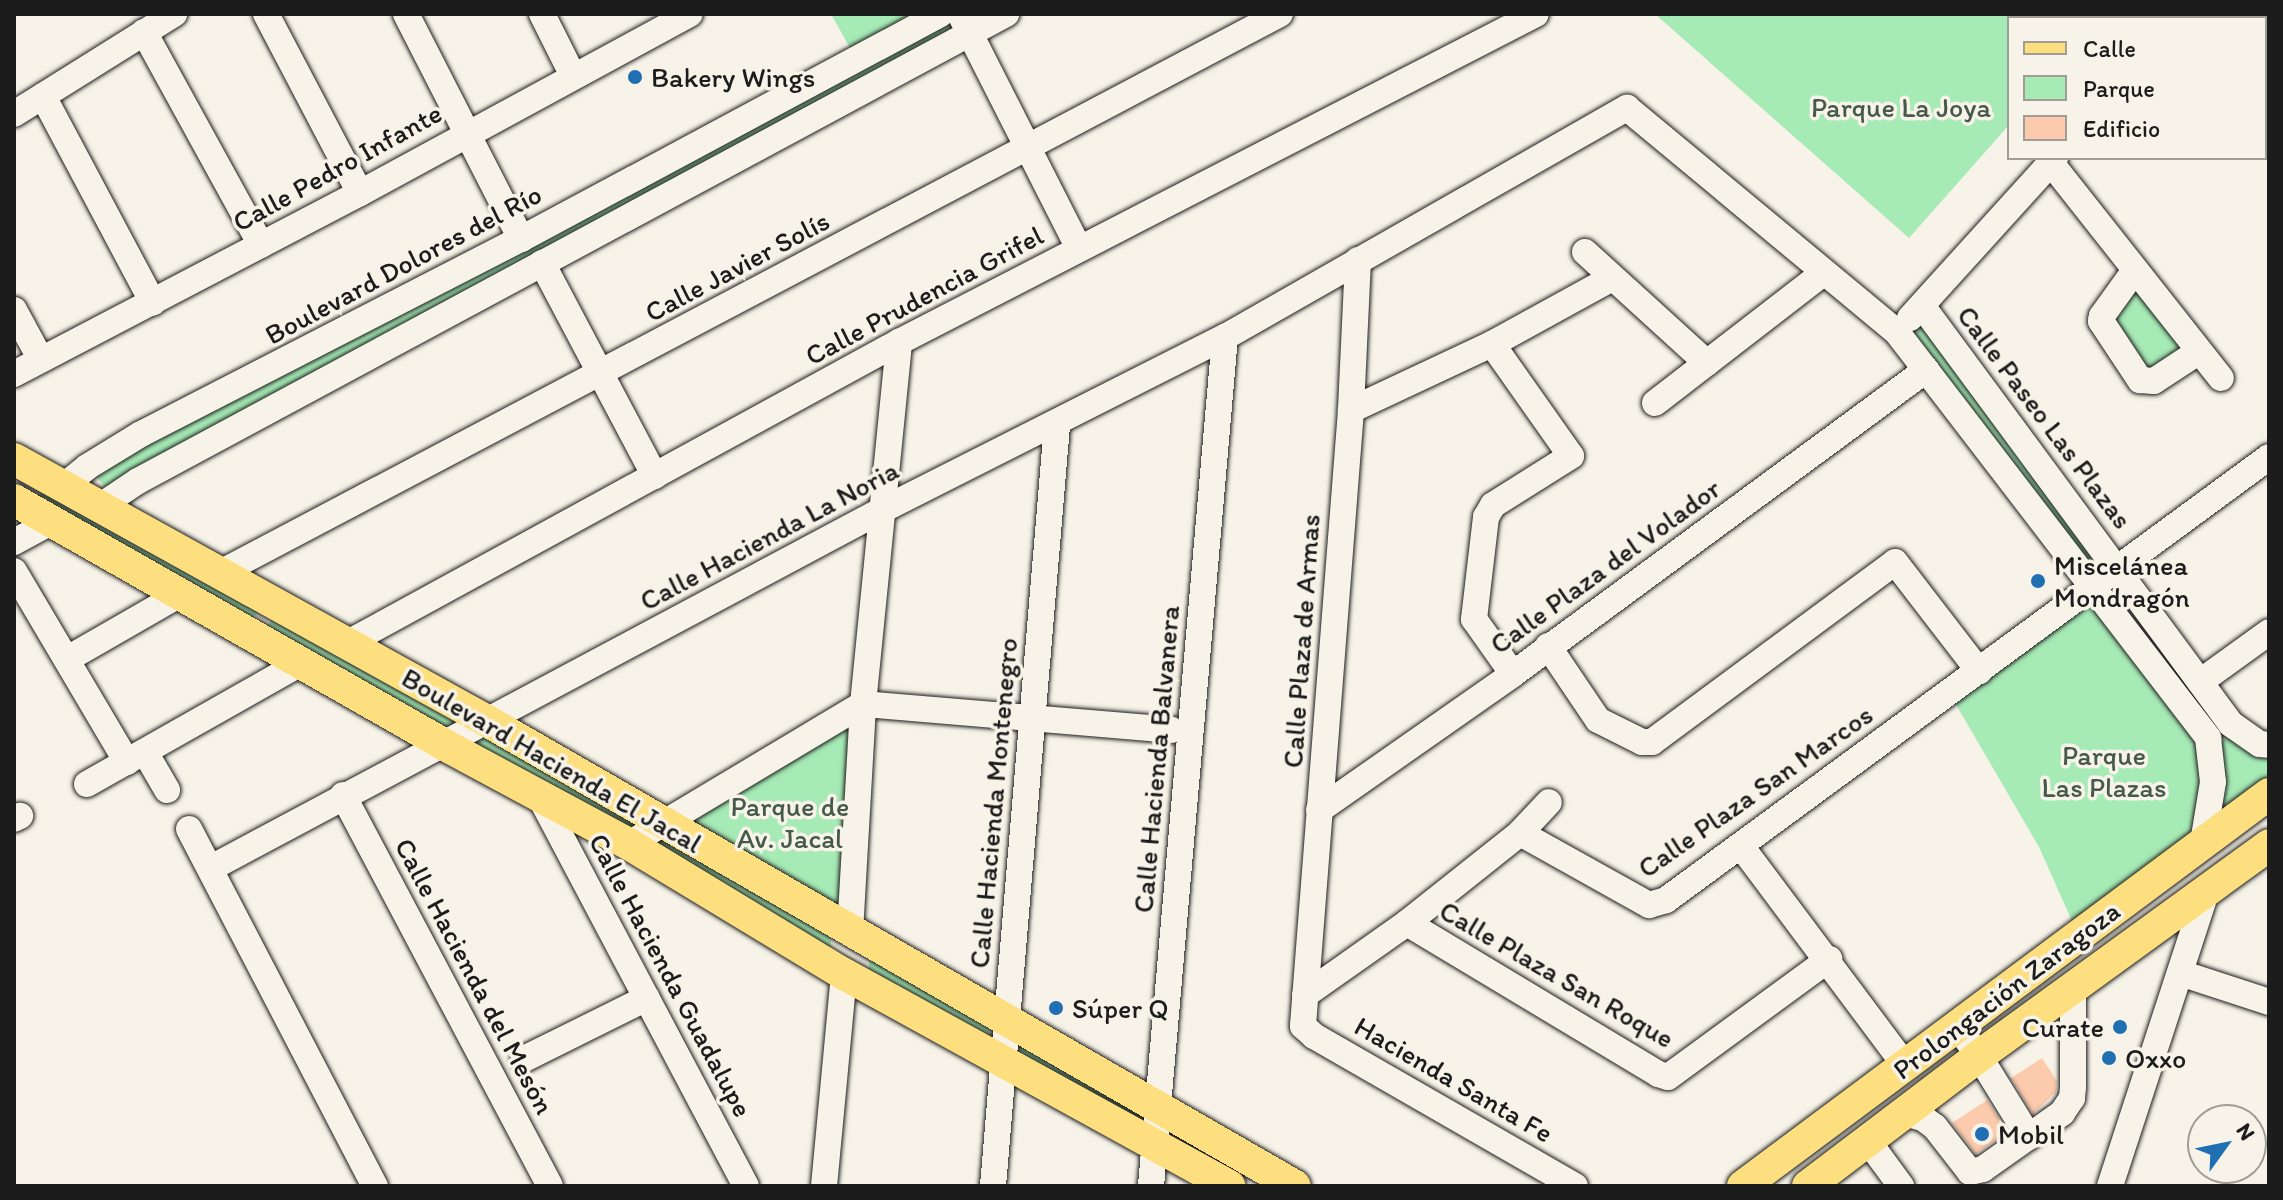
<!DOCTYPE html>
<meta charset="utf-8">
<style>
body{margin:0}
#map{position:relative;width:2283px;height:1200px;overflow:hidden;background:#f7f3e8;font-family:Itim,sans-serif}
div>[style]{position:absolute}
.green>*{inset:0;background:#a6eab5}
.building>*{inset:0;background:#fccaac}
.roads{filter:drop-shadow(0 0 2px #1c1c1c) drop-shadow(0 0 2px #1c1c1c)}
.minor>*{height:26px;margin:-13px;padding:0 13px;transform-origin:13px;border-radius:13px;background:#f7f3e8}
.major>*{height:32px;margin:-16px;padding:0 16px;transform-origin:16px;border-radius:16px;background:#fedf80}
.dots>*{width:22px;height:22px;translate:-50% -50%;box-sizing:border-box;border:4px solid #f7f3e8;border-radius:50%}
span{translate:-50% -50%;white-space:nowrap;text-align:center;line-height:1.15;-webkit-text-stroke:7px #f7f3e8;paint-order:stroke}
.poi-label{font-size:28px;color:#1c1c1c}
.left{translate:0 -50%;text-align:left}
.right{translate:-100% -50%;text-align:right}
.park-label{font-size:28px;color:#455a4a}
.street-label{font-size:28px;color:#1c1c1c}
.frame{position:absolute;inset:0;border:16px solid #1c1c1c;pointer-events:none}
.legend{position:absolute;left:2007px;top:16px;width:260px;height:144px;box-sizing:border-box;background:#f7f3e8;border:2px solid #9f9d96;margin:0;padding:10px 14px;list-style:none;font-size:24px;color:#1c1c1c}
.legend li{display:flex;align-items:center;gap:16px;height:40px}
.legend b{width:40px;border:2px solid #9f9d96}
.north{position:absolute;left:2187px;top:1104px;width:80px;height:80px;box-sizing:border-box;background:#f7f3e8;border:2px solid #9f9d96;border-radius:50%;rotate:57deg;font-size:22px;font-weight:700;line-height:32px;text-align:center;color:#1c1c1c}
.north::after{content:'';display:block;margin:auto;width:28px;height:36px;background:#1f6fb2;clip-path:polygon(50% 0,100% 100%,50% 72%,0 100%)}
</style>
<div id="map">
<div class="green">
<div style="clip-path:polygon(831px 14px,919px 14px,850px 48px)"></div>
<div style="clip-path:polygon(951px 14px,960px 30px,108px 490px,92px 472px)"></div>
<div style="clip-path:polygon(1655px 14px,2108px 14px,2104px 18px,2009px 18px,2009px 125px,1909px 238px)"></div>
<div style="clip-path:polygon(2137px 281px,2189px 351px,2150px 376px,2111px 322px)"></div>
<div style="clip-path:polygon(1929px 319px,2106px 567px,2092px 579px,1908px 331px)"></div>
<div style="clip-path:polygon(54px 488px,264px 608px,253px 617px,253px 622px,35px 496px)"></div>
<div style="clip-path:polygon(2089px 593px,2196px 734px,2203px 781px,2195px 842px,2076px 930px,2039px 847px,1951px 696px)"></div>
<div style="clip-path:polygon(276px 615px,468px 724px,446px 732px,265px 629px)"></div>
<div style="clip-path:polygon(857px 720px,842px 914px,673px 822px)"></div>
<div style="clip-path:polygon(482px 726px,831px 934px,831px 960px,448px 743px)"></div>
<div style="clip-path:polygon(2231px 736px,2261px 757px,2269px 758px,2269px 784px,2215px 824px,2218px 744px)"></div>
<div style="clip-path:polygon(870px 958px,990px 1021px,989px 1045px,867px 979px)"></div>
<div style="clip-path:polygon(1020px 1040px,1140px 1107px,1139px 1130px,1016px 1061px)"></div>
</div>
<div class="building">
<div style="clip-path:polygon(2042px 1058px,2057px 1081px,2056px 1092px,2033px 1114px,2011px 1078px)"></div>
<div style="clip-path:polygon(1987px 1100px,2007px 1132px,1976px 1154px,1952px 1123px)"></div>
</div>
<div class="roads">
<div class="minor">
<div style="left:266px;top:14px;width:202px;rotate:62.3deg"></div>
<div style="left:406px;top:14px;width:253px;rotate:62.9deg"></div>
<div style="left:542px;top:14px;width:69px;rotate:63.4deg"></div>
<div style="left:960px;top:14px;width:263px;rotate:63.1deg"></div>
<div style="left:2177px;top:18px;width:5px;rotate:-53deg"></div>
<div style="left:144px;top:32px;width:243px;rotate:61.2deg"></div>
<div style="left:43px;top:96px;width:234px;rotate:62deg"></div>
<div style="left:14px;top:114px;width:189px;rotate:-32deg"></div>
<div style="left:2265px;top:114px;width:5px;rotate:-37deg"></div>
<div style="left:2051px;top:163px;width:274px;rotate:51.7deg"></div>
<div style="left:1585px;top:252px;width:165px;rotate:42.3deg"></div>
<div style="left:1358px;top:260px;width:150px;rotate:92.7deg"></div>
<div style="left:1351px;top:410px;width:618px;rotate:94.46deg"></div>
<div style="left:1303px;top:1026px;width:15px;rotate:42deg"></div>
<div style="left:1314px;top:1036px;width:301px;rotate:29.9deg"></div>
<div style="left:542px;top:263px;width:241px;rotate:62.1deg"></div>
<div style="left:2135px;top:270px;width:57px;rotate:125.7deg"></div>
<div style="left:2102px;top:316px;width:5px;rotate:101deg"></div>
<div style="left:2101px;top:321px;width:71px;rotate:56.5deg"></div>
<div style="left:2140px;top:380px;width:14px;rotate:4deg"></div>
<div style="left:2154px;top:381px;width:53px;rotate:-33.4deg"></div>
<div style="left:1923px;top:307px;width:518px;rotate:53.55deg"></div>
<div style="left:2231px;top:724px;width:35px;rotate:35deg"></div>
<div style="left:2260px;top:744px;width:9px;rotate:6deg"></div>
<div style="left:14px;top:310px;width:55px;rotate:61.6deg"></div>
<div style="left:1910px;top:318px;width:216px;rotate:-47.8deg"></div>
<div style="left:1492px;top:344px;width:137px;rotate:54.8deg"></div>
<div style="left:1571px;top:456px;width:92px;rotate:147.9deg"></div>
<div style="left:1493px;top:505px;width:14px;rotate:120deg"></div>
<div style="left:1486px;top:517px;width:103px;rotate:96.7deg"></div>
<div style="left:1474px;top:619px;width:67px;rotate:54.7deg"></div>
<div style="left:14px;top:374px;width:390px;rotate:-27.6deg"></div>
<div style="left:360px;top:193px;width:375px;rotate:-28.5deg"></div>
<div style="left:1655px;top:403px;width:211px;rotate:-37.7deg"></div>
<div style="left:1351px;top:410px;width:156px;rotate:-25.1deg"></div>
<div style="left:1492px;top:344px;width:137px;rotate:-28.8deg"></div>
<div style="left:65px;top:485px;width:28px;rotate:-39deg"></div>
<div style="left:87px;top:467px;width:63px;rotate:-31.4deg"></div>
<div style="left:141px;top:434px;width:427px;rotate:-27.2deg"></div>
<div style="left:521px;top:239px;width:476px;rotate:-28.2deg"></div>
<div style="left:99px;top:507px;width:47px;rotate:-33.7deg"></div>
<div style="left:138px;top:481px;width:986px;rotate:-28.28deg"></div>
<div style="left:14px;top:542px;width:44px;rotate:-28.3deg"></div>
<div style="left:14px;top:571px;width:222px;rotate:59.4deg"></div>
<div style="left:222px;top:572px;width:1196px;rotate:-27.81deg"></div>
<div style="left:348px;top:643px;width:628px;rotate:-28.65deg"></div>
<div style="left:899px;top:342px;width:716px;rotate:-27.24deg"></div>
<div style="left:1548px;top:646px;width:89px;rotate:56deg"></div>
<div style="left:1598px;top:720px;width:49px;rotate:26.6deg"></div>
<div style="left:1642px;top:742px;width:10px"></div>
<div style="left:1652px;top:742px;width:302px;rotate:-36.5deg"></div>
<div style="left:1895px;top:562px;width:138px;rotate:52.4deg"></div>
<div style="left:69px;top:658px;width:130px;rotate:-29.9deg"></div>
<div style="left:2200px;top:682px;width:85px;rotate:-35.9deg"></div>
<div style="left:145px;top:752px;width:44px;rotate:59.9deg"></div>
<div style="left:87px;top:784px;width:248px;rotate:-29.5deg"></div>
<div style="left:343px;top:795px;width:442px;rotate:62.1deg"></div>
<div style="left:539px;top:795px;width:442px;rotate:62.1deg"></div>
<div style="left:1319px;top:810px;width:237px;rotate:-35deg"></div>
<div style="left:1513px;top:674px;width:513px;rotate:-36.36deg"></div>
<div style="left:14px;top:819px;width:7px;rotate:-27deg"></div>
<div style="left:189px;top:829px;width:403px;rotate:62.5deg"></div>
<div style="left:1520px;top:833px;width:42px;rotate:-46.9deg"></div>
<div style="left:629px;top:844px;width:273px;rotate:-30.9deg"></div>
<div style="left:863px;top:704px;width:310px;rotate:4.8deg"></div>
<div style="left:1741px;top:846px;width:274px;rotate:53.2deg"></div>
<div style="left:211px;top:868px;width:763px;rotate:-28.08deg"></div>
<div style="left:884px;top:509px;width:382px;rotate:-26.8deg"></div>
<div style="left:1225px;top:337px;width:463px;rotate:-29.7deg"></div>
<div style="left:1627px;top:108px;width:349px;rotate:39.7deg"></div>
<div style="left:1896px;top:331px;width:49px;rotate:52.4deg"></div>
<div style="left:1926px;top:370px;width:464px;rotate:52.5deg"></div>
<div style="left:2208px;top:738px;width:44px;rotate:83.5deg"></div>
<div style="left:2213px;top:782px;width:62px;rotate:99.3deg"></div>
<div style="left:1407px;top:923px;width:293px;rotate:31deg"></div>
<div style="left:1658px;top:1074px;width:10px;rotate:17deg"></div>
<div style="left:1668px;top:1077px;width:200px;rotate:-36.2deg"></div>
<div style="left:850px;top:932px;width:228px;rotate:-86.7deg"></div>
<div style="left:863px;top:704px;width:364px;rotate:-84.3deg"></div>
<div style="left:2180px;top:973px;width:94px;rotate:18deg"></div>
<div style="left:1305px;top:995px;width:125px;rotate:-35.2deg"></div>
<div style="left:1407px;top:923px;width:144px;rotate:-38.5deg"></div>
<div style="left:1520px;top:833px;width:148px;rotate:29.2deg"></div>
<div style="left:1649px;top:905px;width:18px;rotate:-16deg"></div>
<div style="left:1666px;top:900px;width:748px;rotate:-36.3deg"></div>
<div style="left:1957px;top:1026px;width:37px;rotate:54deg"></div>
<div style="left:1979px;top:1056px;width:95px;rotate:58.3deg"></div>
<div style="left:524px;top:1059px;width:137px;rotate:-26.4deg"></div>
<div style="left:1904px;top:1113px;width:20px;rotate:15deg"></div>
<div style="left:1923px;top:1118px;width:15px;rotate:37deg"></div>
<div style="left:1935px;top:1127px;width:57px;rotate:52.1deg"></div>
<div style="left:1970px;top:1172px;width:13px;rotate:-13deg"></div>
<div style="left:1983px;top:1169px;width:97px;rotate:-35.3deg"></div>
<div style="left:2062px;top:1113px;width:18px;rotate:-56deg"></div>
<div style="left:2072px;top:1098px;width:11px;rotate:-85deg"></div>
<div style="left:2073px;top:1087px;width:100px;rotate:-90deg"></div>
<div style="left:1868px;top:1141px;width:56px;rotate:53.7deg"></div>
<div style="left:824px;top:1186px;width:213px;rotate:-84.6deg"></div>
<div style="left:993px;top:1186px;width:764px;rotate:-85.19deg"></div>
<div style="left:1151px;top:1186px;width:852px;rotate:-85.02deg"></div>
<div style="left:2110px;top:1186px;width:315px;rotate:-71.9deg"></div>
</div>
<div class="major">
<div style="left:14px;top:459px;width:541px;rotate:28.98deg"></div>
<div style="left:487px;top:721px;width:932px;rotate:29.92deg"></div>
<div style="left:14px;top:500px;width:494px;rotate:29.6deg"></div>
<div style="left:443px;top:744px;width:211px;rotate:28.3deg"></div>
<div style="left:629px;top:844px;width:251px;rotate:31.2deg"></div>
<div style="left:844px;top:974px;width:440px;rotate:28.8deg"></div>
<div style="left:1743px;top:1186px;width:656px;rotate:-36.7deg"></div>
<div style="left:1808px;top:1186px;width:215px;rotate:-37.2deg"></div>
<div style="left:1979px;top:1056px;width:359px;rotate:-36deg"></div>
</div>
</div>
<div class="dots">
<div style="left:635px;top:77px;background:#1f6fb2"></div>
<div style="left:2038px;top:581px;background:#1f6fb2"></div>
<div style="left:1056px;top:1008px;background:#1f6fb2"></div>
<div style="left:2120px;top:1027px;background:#1f6fb2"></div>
<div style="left:2109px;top:1058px;background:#1f6fb2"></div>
<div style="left:1982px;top:1134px;background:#1f6fb2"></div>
</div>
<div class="poi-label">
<span class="left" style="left:651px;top:77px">Bakery Wings</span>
<span class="left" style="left:2054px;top:581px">Miscelánea<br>Mondragón</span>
<span class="left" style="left:1072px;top:1008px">Súper Q</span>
<span class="right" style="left:2104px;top:1027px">Curate</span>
<span class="left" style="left:2125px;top:1058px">Oxxo</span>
<span class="left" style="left:1998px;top:1134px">Mobil</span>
</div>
<div class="park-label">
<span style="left:1901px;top:107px">Parque La Joya</span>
<span style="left:2104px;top:771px">Parque<br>Las Plazas</span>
<span style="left:790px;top:822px">Parque de<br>Av. Jacal</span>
</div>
<div class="street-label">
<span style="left:337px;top:167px;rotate:-29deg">Calle Pedro Infante</span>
<span style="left:403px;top:264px;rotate:-28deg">Boulevard Dolores del Río</span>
<span style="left:737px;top:266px;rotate:-28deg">Calle Javier Solís</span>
<span style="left:924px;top:295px;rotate:-28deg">Calle Prudencia Grifel</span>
<span style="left:2045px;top:417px;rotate:53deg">Calle Paseo Las Plazas</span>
<span style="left:769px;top:535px;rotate:-28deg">Calle Hacienda La Noria</span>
<span style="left:1605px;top:566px;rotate:-36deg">Calle Plaza del Volador</span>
<span style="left:1301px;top:641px;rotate:-86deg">Calle Plaza de Armas</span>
<span style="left:1156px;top:759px;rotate:-85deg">Calle Hacienda Balvanera</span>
<span style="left:552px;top:760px;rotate:30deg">Boulevard Hacienda El Jacal</span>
<span style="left:1755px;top:791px;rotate:-35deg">Calle Plaza San Marcos</span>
<span style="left:993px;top:803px;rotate:-85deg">Calle Hacienda Montenegro</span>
<span style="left:1557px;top:974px;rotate:30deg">Calle Plaza San Roque</span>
<span style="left:671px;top:975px;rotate:62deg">Calle Hacienda Guadalupe</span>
<span style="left:475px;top:976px;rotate:62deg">Calle Hacienda del Mesón</span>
<span style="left:2006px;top:990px;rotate:-37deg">Prolongación Zaragoza</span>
<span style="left:1454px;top:1079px;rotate:30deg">Hacienda Santa Fe</span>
</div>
<div class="frame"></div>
<ul class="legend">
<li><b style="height:10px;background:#fedf80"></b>Calle</li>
<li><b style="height:22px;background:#a6eab5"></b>Parque</li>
<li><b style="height:22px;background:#fccaac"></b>Edificio</li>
</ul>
<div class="north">N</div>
</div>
